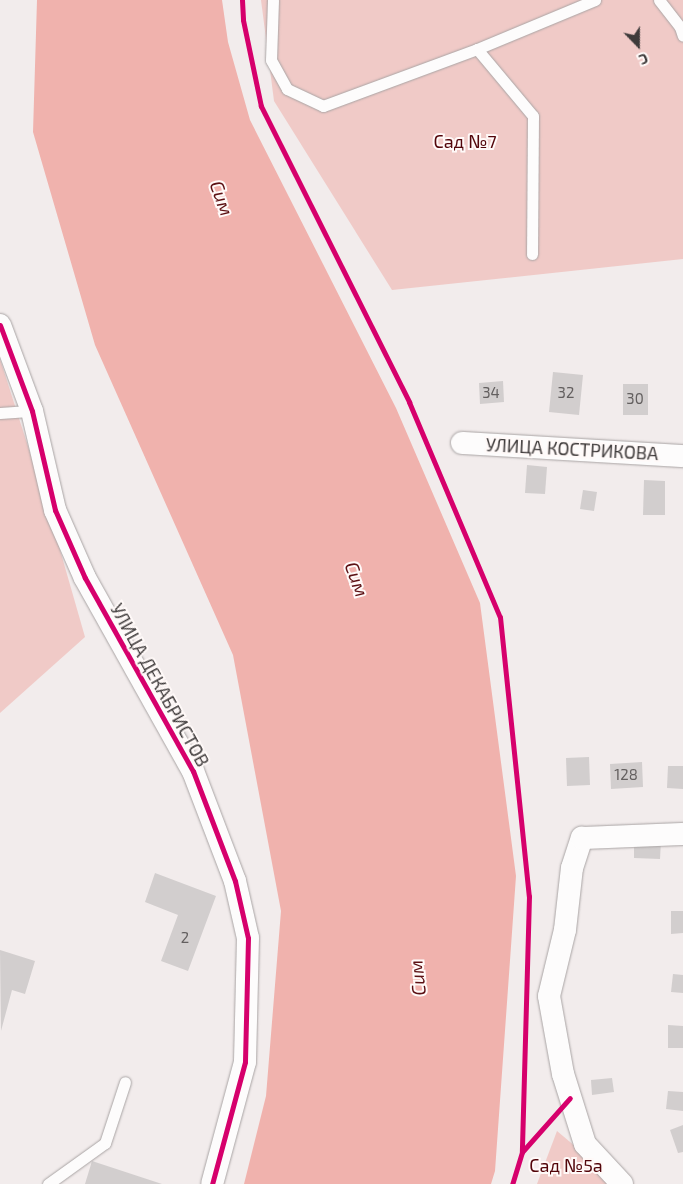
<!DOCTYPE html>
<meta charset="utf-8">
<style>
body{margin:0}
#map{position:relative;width:683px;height:1184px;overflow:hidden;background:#f2ecec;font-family:"Exo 2",sans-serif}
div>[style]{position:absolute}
.green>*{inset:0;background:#f0cac7}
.water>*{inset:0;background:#f0b2ad}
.building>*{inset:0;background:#d2cece}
.roads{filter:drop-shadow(0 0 1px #a9a4a4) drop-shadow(0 0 1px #a9a4a4)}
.lane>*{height:11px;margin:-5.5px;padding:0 5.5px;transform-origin:5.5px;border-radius:5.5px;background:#fdfcfc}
.street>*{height:22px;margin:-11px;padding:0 11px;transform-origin:11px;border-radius:11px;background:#fdfcfc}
.cycleway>*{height:5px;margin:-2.5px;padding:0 2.5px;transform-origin:2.5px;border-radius:2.5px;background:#d6006c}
span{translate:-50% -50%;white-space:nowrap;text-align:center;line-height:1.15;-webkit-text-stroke:4px #fff9f8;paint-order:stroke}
.number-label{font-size:15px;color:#635f5f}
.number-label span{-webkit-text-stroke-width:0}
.park-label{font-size:18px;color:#52050a}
.street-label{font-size:18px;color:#3e3a3a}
.water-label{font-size:19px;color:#5c1013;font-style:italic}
.north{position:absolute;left:613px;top:20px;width:50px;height:50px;-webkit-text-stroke:4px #fff9f8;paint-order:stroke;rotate:158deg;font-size:14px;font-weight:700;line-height:20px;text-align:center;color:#3e3a3a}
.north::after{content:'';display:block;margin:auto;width:18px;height:22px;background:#3e3a3a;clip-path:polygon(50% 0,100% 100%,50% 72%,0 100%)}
</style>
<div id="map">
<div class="green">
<div style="clip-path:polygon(261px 0,683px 0,683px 259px,392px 290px,274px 101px)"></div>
<div style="clip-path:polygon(0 359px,50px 515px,85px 637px,0 713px)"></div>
<div style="clip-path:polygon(557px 1131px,620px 1184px,537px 1184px)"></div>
</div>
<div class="water">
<div style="clip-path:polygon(37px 0,222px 0,228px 42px,250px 120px,396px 408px,480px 603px,516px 876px,495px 1171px,491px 1184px,244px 1184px,266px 1096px,281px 911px,233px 655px,95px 345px,33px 132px)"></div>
</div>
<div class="building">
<div style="clip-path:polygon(553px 372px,583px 375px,579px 415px,549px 412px)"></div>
<div style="clip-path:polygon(503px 381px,504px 402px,480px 404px,479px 383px)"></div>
<div style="clip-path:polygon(623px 384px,648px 384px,648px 415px,623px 415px)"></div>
<div style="clip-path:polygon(527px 465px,547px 467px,545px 494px,525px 493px)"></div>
<div style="clip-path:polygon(644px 480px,665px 481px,665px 515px,643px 515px)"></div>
<div style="clip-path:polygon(583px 490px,597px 492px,594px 511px,580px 509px)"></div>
<div style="clip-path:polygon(589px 757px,590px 785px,567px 786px,566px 758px)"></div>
<div style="clip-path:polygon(642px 762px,643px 787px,611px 789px,610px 764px)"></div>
<div style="clip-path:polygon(668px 766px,683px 766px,683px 789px,667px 788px)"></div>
<div style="clip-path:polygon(634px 840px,661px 841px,660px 859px,634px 858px)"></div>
<div style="clip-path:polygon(155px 873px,216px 896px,188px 971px,161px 961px,178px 915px,145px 902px)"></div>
<div style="clip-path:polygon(671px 911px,683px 911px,683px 933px,671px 934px)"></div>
<div style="clip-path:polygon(0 950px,35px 961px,25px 994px,12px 990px,1px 1031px)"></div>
<div style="clip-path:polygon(673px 974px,683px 975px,683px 993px,671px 992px)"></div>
<div style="clip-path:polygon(668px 1025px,683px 1026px,683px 1048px,668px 1048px)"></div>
<div style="clip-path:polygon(612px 1078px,614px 1092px,592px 1095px,591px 1080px)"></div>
<div style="clip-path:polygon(668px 1091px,683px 1092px,683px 1111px,666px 1109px)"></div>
<div style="clip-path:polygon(683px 1125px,683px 1152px,678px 1153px,670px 1130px)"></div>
<div style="clip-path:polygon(92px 1161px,162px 1184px,85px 1184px)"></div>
</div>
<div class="roads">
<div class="lane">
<div style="left:273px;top:0;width:60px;rotate:91.9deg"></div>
<div style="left:271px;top:60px;width:33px;rotate:61deg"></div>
<div style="left:287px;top:89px;width:40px;rotate:25deg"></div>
<div style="left:323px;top:106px;width:164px;rotate:-20.3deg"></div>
<div style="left:477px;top:49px;width:128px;rotate:-22.6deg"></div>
<div style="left:659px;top:0;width:34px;rotate:52deg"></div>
<div style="left:680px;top:27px;width:9px;rotate:72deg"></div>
<div style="left:477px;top:49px;width:87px;rotate:50.1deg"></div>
<div style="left:533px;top:116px;width:138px;rotate:90.4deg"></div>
<div style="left:0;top:413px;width:32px;rotate:-4deg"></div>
<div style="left:48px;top:1184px;width:70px;rotate:-35.7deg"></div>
<div style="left:105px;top:1143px;width:64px;rotate:-71.8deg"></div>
</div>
<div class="street">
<div style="left:0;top:325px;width:92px;rotate:69.6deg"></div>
<div style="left:32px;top:411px;width:102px;rotate:76.9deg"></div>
<div style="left:55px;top:510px;width:74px;rotate:66.2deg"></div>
<div style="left:85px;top:578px;width:221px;rotate:60.8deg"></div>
<div style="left:193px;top:771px;width:118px;rotate:69.1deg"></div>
<div style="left:235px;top:881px;width:58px;rotate:77.2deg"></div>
<div style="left:248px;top:938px;width:124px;rotate:91.4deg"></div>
<div style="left:245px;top:1062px;width:126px;rotate:105.1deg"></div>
<div style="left:462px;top:443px;width:221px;rotate:3.4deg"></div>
<div style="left:622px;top:1184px;width:54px;rotate:-132.8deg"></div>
<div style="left:585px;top:1144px;width:73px;rotate:-107.4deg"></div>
<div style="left:563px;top:1074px;width:79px;rotate:-100.2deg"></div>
<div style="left:549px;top:996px;width:68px;rotate:-76.4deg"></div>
<div style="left:565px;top:930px;width:62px;rotate:-83.6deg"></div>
<div style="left:572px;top:868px;width:32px;rotate:-72deg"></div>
<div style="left:582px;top:838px;width:101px;rotate:-2.3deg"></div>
</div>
</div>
<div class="cycleway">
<div style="left:242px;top:0;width:20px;rotate:87deg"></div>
<div style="left:243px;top:20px;width:88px;rotate:78.2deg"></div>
<div style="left:261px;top:106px;width:331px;rotate:63.4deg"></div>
<div style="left:409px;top:402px;width:233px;rotate:67.1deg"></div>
<div style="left:500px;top:617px;width:281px;rotate:84.1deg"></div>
<div style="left:529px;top:896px;width:256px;rotate:91.6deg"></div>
<div style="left:522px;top:1152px;width:34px;rotate:107deg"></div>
<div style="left:0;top:325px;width:92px;rotate:69.6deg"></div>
<div style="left:32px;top:411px;width:102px;rotate:76.9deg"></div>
<div style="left:55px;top:510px;width:74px;rotate:66.2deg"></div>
<div style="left:85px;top:578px;width:221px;rotate:60.8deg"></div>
<div style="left:193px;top:771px;width:118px;rotate:69.1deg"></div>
<div style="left:235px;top:881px;width:58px;rotate:77.2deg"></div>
<div style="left:248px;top:938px;width:124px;rotate:91.4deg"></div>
<div style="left:245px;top:1062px;width:126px;rotate:105.1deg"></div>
<div style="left:522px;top:1152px;width:72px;rotate:-48.4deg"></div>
</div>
<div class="number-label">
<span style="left:491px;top:393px">34</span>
<span style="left:566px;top:393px">32</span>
<span style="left:635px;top:399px">30</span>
<span style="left:626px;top:775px">128</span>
<span style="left:185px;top:938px">2</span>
</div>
<div class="park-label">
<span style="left:465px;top:141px">Сад №7</span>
<span style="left:566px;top:1165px">Сад №5а</span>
</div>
<div class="street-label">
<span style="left:572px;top:449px;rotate:3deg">УЛИЦА КОСТРИКОВА</span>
<span style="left:160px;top:685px;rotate:61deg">УЛИЦА ДЕКАБРИСТОВ</span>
</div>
<div class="water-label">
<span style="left:222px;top:198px;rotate:70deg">Сим</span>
<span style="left:357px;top:579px;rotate:70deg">Сим</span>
<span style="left:417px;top:978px;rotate:-96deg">Сим</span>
</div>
<div class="north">С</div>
</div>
